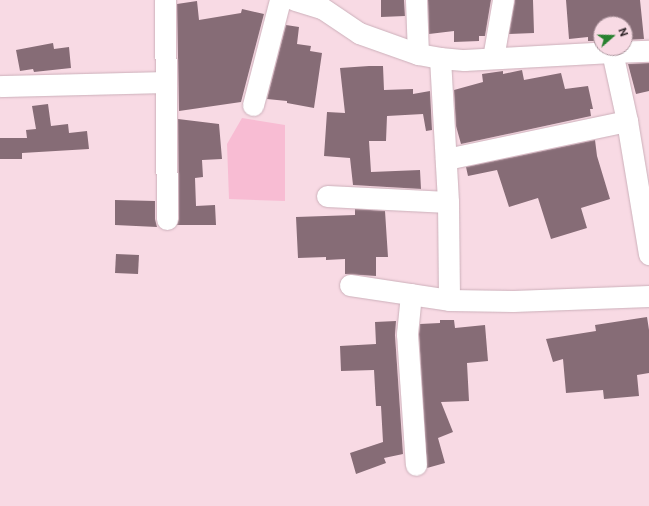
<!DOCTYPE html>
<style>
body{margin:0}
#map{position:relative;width:649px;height:506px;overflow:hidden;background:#f8dae4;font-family:Commissioner,sans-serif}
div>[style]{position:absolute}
.green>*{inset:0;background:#f8bcd3}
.building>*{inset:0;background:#866c76}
.roads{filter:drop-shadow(0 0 1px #ccb0ba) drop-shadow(0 0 1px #ccb0ba)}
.street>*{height:21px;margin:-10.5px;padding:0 10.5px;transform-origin:10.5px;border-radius:10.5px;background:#fff}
span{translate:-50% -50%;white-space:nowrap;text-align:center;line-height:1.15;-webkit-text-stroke:4px #f8dae4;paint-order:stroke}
.north{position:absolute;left:593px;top:16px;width:40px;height:40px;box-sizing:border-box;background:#f8dae4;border:1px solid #ab949c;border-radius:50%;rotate:70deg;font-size:11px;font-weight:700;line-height:16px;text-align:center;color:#372c30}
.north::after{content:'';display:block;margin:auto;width:14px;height:18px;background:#288130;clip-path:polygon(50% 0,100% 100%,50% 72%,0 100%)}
</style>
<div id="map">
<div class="green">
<div style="clip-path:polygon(242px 118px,285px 125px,285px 201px,229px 199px,227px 144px)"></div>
</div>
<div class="building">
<div style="clip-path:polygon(381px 0,404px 0,405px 16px,381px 17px)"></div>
<div style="clip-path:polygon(428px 0,491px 0,485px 36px,479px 36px,479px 41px,454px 42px,454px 31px,429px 34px)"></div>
<div style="clip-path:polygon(515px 0,533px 0,534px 33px,509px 34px)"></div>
<div style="clip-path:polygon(566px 0,640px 0,644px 39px,625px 40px,625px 24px,601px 24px,601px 41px,588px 41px,588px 37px,569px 39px)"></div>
<div style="clip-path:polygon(197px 1px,199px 20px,241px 13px,242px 9px,264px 14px,241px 102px,179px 111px,177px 4px)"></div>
<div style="clip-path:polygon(286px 25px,299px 27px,297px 44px,311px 46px,310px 51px,322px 53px,314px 108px,287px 103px,287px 101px,267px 99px)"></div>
<div style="clip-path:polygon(53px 43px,54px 49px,69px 47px,71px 68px,34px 72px,33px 69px,20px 71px,16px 50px)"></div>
<div style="clip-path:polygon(649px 63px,649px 91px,636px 94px,628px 64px)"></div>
<div style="clip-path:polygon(369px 66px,383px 66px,384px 90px,413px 89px,413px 94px,430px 91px,432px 130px,426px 131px,423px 114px,387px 116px,386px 141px,369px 141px,371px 172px,420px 170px,421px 189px,353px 185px,350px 158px,324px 156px,327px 112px,345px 113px,340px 68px)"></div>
<div style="clip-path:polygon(522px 70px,524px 80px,561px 73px,565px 89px,588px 86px,593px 109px,590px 109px,591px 116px,461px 144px,456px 126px,454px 90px,483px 82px,482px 74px,503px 71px,503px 74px)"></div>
<div style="clip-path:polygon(48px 104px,51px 126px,68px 124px,69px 133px,87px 131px,89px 149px,22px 153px,22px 159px,0 159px,0 138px,27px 138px,26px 130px,36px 129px,32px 106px)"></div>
<div style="clip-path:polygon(178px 119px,219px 124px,222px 159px,202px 160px,203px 177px,195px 178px,196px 206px,215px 205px,216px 225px,177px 225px,179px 219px)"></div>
<div style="clip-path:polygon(595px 140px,597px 156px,610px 199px,581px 208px,587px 228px,551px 239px,538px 198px,509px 207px,497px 170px,468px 176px,466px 167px)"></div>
<div style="clip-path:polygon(115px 200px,155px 201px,155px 219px,157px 227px,115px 225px)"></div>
<div style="clip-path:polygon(355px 209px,385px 211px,388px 257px,376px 257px,376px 276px,345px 274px,345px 259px,326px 260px,326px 257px,298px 258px,296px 217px,355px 215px)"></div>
<div style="clip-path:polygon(116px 254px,139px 255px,138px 274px,115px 273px)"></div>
<div style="clip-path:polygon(647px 317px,649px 330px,649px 373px,637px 375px,639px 396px,604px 399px,603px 390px,566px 393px,563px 359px,553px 362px,546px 339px,596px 331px,595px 325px)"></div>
<div style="clip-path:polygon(440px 320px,454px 320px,455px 328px,485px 325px,488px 361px,467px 363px,469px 401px,441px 402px,453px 432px,438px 438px,445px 463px,427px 468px,419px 334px,420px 324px,440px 323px)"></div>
<div style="clip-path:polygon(396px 321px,395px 335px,403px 454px,384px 458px,386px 463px,356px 474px,350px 453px,383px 442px,381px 406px,376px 406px,374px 370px,341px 371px,340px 346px,376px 344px,375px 322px)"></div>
</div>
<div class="roads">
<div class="street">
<div style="left:165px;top:0;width:219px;rotate:89.5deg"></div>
<div style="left:295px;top:0;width:28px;rotate:17deg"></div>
<div style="left:322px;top:8px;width:45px;rotate:34deg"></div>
<div style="left:359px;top:33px;width:63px;rotate:19.6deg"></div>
<div style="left:418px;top:54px;width:22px;rotate:10deg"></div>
<div style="left:440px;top:58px;width:24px;rotate:5deg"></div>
<div style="left:464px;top:60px;width:148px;rotate:-3.1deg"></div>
<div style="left:612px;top:52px;width:37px;rotate:-2deg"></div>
<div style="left:416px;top:0;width:54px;rotate:87.9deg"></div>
<div style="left:612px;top:52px;width:71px;rotate:77.7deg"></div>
<div style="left:627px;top:121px;width:135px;rotate:80.6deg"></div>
<div style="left:440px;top:58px;width:144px;rotate:86.8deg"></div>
<div style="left:448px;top:202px;width:98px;rotate:89.4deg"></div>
<div style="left:449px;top:300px;width:64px;rotate:0.9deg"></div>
<div style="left:513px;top:301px;width:136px;rotate:-2.1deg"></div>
<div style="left:493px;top:58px;width:59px;rotate:-80.2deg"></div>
<div style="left:0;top:86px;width:166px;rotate:-1.4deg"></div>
<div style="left:253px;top:105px;width:108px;rotate:-75.6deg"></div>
<div style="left:446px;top:159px;width:185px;rotate:-11.9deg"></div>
<div style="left:327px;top:196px;width:121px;rotate:2.8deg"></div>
<div style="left:350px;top:285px;width:100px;rotate:8.6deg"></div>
<div style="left:411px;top:294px;width:40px;rotate:95.7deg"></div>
<div style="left:407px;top:334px;width:131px;rotate:86.1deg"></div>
</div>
</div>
<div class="north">N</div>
</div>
